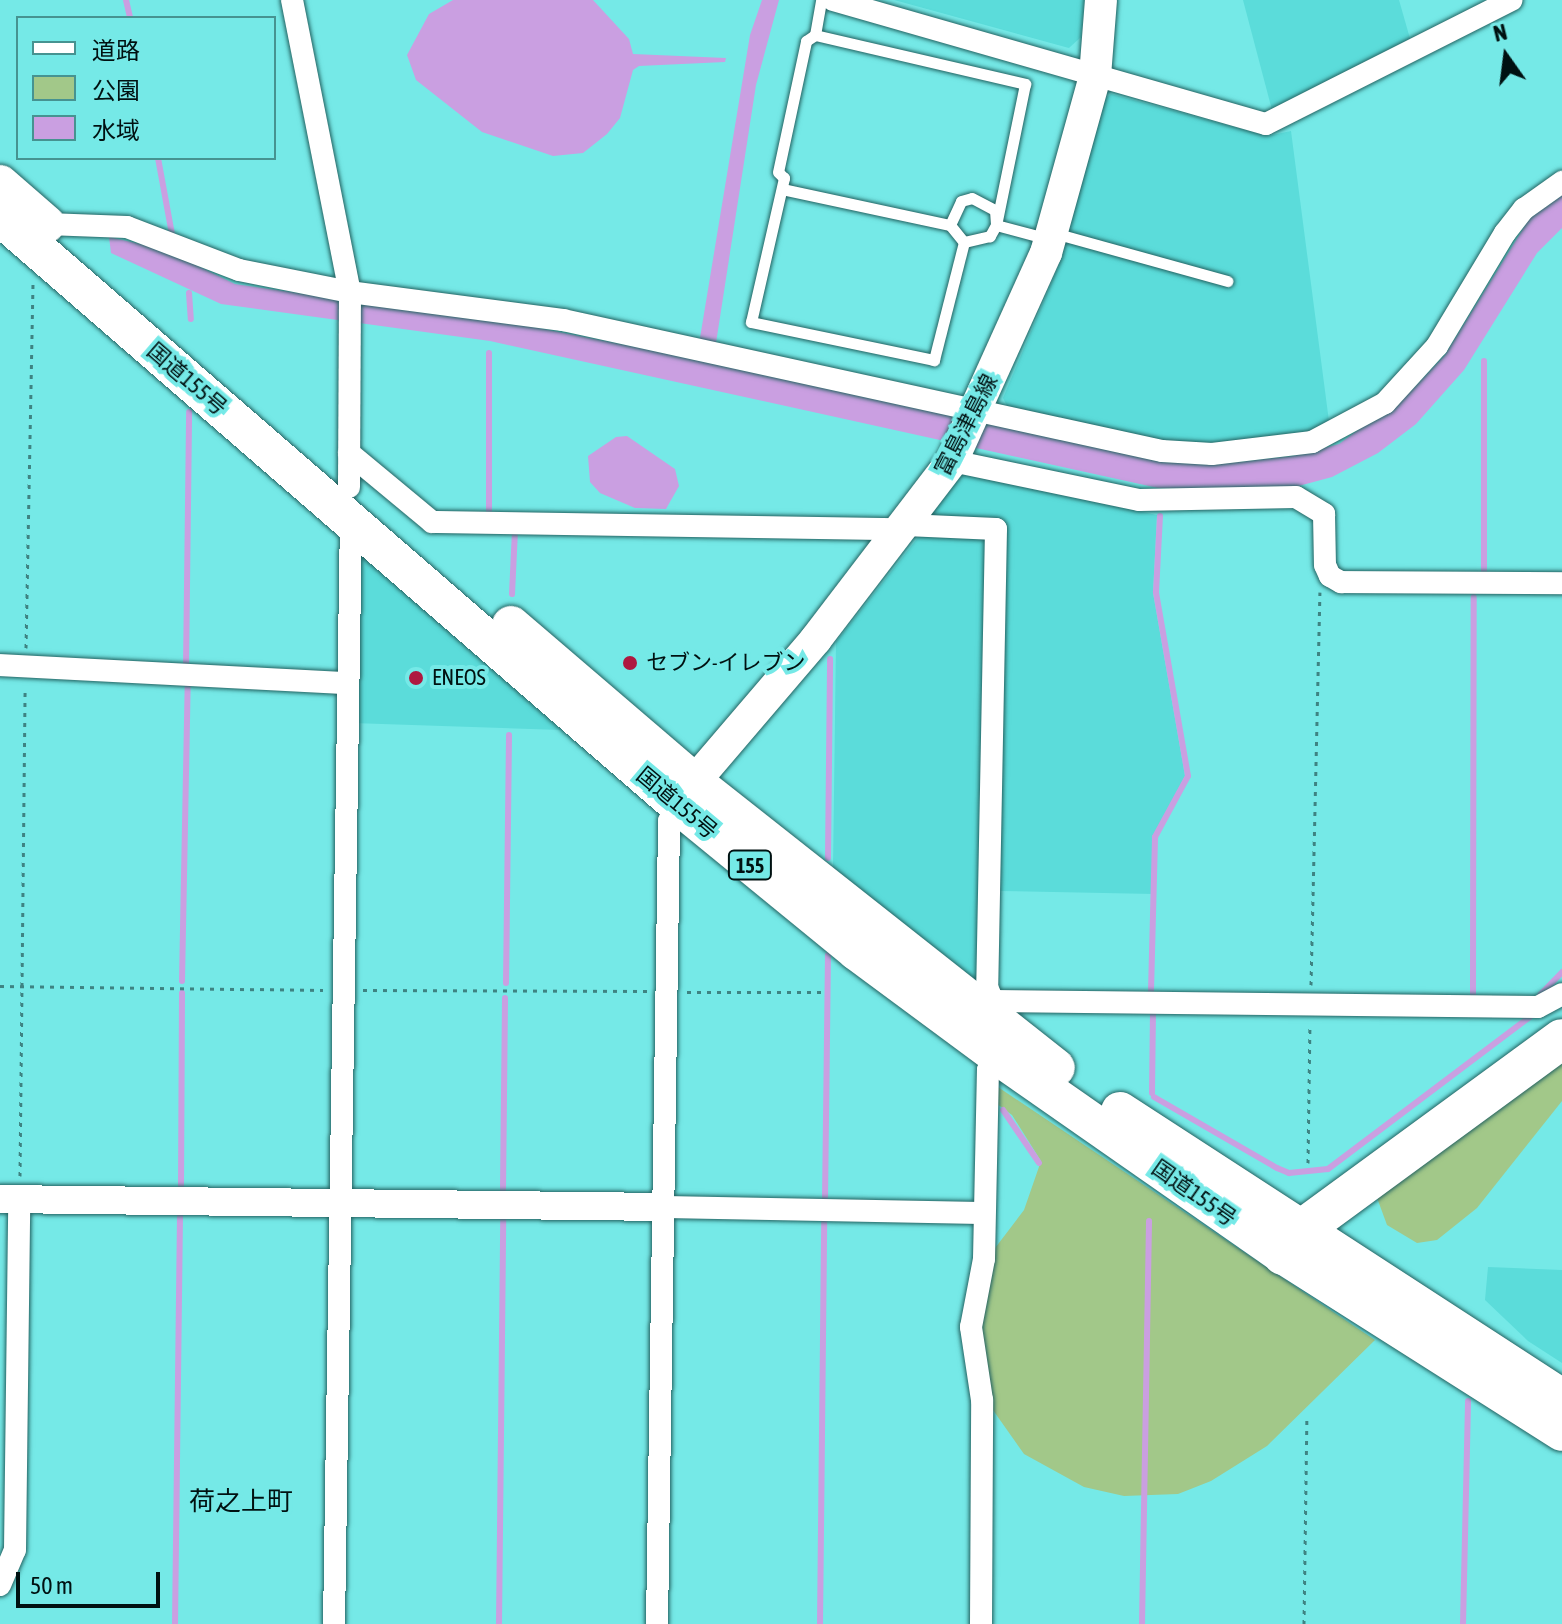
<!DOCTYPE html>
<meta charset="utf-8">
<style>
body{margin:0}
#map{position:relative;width:1562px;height:1624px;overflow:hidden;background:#75e9e7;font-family:"Asap Condensed","Noto Sans JP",sans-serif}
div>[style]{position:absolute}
.built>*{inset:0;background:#5bdcda}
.green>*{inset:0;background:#a2c889}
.water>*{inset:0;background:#ca9fe1}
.stream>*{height:6px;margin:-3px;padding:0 3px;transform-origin:3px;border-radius:3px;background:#ca9fe1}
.path>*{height:3px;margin-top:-1.5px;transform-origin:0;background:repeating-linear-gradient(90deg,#3e8382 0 4px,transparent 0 10px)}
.roads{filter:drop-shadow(0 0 2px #236261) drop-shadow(0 0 2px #236261)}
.service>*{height:11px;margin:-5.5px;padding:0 5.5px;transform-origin:5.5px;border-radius:5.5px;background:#fff}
.minor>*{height:22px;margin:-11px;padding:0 11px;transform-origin:11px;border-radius:11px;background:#fff}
.tertiary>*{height:28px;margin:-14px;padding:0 14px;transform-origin:14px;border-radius:14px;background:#fff}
.secondary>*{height:32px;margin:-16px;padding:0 16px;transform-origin:16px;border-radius:16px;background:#fff}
.trunk>*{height:38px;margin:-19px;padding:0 19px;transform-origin:19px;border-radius:19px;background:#fff}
.motorway>*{height:40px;margin:-20px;padding:0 20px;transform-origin:20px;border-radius:20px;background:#fff}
.dots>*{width:22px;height:22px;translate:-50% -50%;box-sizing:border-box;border:4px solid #75e9e7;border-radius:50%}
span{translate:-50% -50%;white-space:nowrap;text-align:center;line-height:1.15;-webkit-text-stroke:8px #75e9e7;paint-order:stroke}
.shield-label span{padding:2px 6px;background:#75e9e7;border:2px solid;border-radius:6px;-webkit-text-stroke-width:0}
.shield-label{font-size:20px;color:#011;font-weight:700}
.street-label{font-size:22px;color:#011}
.poi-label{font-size:22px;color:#011}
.left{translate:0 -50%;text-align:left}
.quarter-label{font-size:26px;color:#011}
.legend{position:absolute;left:16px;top:16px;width:260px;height:144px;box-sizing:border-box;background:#75e9e7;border:2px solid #469391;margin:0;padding:10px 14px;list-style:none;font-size:24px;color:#011}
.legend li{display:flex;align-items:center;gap:16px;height:40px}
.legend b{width:40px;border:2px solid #469391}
.north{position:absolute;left:1466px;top:16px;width:80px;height:80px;-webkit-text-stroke:6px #75e9e7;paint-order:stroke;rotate:346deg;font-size:22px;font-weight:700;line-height:32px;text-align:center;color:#011}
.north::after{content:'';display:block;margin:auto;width:28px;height:36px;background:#011;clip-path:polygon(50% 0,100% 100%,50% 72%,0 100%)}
.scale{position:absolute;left:16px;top:1572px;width:144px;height:36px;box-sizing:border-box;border:4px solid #011;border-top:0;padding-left:10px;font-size:24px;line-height:28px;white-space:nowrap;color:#011;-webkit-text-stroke:6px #75e9e7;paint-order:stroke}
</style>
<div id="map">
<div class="built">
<div style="clip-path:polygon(894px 0,1084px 0,1081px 37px,1069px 48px)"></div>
<div style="clip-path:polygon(1243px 0,1399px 0,1411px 42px,1272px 110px)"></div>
<div style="clip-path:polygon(1111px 94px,1267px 136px,1291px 131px,1330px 429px,1269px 446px,1161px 445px,1010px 412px,1003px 398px,1059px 265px,1105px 99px)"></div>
<div style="clip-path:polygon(960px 474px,1157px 515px,1153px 593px,1185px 776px,1154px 836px,1154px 894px,999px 891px,1004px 519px,930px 517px)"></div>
<div style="clip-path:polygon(920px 535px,985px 538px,978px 986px,833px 870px,836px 642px)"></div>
<div style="clip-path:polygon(354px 549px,561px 730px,352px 723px)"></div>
<div style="clip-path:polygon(1488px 1267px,1562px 1270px,1562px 1363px,1528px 1341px,1485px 1300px)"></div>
</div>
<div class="green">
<div style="clip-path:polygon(1562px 1057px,1562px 1101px,1477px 1208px,1437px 1240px,1417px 1243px,1387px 1225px,1376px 1195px)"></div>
<div style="clip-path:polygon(995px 1085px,1375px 1340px,1267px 1446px,1211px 1481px,1178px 1494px,1124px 1496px,1084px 1487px,1024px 1454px,988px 1403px,975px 1342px,989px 1256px,1024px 1210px,1041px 1161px,1012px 1115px,993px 1101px)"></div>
</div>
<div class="water">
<div style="clip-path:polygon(453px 0,593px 0,629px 39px,633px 54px,726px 58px,725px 62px,639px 66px,633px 70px,620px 118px,607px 134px,583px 153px,553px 156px,482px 132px,416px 80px,407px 55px,429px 14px)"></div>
<div style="clip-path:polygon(762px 0,779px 0,756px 85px,716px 343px,1180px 460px,1238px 462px,1293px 456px,1339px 444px,1412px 390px,1445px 355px,1534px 211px,1562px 192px,1562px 228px,1537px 253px,1464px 370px,1416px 424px,1378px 453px,1332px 477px,1295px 487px,1238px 490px,1158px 488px,490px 341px,221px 304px,111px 253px,109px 237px,163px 249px,235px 284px,518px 324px,692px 358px,699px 344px,750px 35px)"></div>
<div style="clip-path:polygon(627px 436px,675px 469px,679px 486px,666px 509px,635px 508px,600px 493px,590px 482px,588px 456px,616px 437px)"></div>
</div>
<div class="stream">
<div style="left:126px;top:0;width:18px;rotate:77deg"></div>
<div style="left:158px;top:158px;width:77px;rotate:79.6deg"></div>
<div style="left:189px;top:293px;width:26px;rotate:86deg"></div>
<div style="left:489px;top:353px;width:164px;rotate:90deg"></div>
<div style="left:1484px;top:571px;width:210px;rotate:-90deg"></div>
<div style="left:512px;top:594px;width:64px;rotate:-87.3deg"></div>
<div style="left:186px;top:668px;width:256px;rotate:-89.3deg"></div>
<div style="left:828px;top:858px;width:199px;rotate:-89.4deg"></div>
<div style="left:182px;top:981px;width:300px;rotate:-88.9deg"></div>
<div style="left:506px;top:983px;width:248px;rotate:-89.3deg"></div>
<div style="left:1151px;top:991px;width:154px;rotate:-88.5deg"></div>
<div style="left:1155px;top:837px;width:69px;rotate:-61.6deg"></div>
<div style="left:1188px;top:776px;width:187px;rotate:-99.9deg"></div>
<div style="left:1156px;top:592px;width:76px;rotate:-87deg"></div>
<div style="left:1540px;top:995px;width:32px;rotate:-46deg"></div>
<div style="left:1473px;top:996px;width:399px;rotate:-89.9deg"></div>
<div style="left:1152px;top:1093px;width:78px;rotate:-89.3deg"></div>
<div style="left:1154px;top:1097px;width:142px;rotate:30deg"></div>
<div style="left:1277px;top:1168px;width:13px;rotate:23deg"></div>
<div style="left:1289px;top:1173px;width:39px;rotate:-6deg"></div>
<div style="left:1328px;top:1169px;width:253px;rotate:-37deg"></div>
<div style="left:1003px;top:1110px;width:64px;rotate:55.8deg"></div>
<div style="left:181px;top:1188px;width:195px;rotate:-89.7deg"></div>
<div style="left:503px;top:1191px;width:193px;rotate:-89.4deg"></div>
<div style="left:825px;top:1200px;width:245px;rotate:-89.3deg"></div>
<div style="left:175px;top:1624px;width:411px;rotate:-89.3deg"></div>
<div style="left:499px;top:1624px;width:406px;rotate:-89.4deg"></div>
<div style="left:820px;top:1624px;width:406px;rotate:-89.4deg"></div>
<div style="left:1142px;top:1624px;width:403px;rotate:-89deg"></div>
<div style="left:1463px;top:1624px;width:223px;rotate:-88.7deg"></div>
</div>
<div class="path">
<div style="left:26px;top:648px;width:365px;rotate:-88.9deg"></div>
<div style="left:1311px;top:985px;width:393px;rotate:-88.7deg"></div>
<div style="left:0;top:986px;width:323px;rotate:0.7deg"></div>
<div style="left:363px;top:990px;width:284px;rotate:0.2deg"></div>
<div style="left:687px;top:992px;width:136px"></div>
<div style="left:1308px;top:1163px;width:139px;rotate:-89.2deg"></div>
<div style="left:20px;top:1176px;width:489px;rotate:-89.4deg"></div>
<div style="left:1304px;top:1624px;width:206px;rotate:-89.2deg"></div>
</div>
<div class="roads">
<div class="service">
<div style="left:815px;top:35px;width:216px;rotate:13.1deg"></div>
<div style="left:1025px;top:84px;width:144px;rotate:101.6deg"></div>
<div style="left:996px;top:225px;width:13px;rotate:119deg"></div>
<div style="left:990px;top:236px;width:27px;rotate:167deg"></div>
<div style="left:964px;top:242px;width:122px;rotate:104.3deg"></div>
<div style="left:934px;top:360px;width:187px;rotate:-168.3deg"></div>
<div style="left:751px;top:322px;width:148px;rotate:-77.1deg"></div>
<div style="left:784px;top:178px;width:8px;rotate:-135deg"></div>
<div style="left:778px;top:172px;width:134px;rotate:-77.9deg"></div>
<div style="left:806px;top:41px;width:11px;rotate:-34deg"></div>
<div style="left:815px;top:35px;width:36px;rotate:-80deg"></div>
<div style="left:782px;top:189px;width:172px;rotate:12.1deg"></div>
<div style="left:950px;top:225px;width:22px;rotate:51deg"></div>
<div style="left:950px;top:225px;width:26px;rotate:-65deg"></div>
<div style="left:961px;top:201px;width:11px;rotate:-15deg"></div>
<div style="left:972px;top:198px;width:26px;rotate:28deg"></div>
<div style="left:995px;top:210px;width:15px;rotate:86deg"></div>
<div style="left:996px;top:225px;width:51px;rotate:14.9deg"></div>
<div style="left:1054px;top:233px;width:180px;rotate:15.5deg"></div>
</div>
<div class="minor">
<div style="left:292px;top:0;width:298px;rotate:78.8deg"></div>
<div style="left:350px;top:292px;width:195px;rotate:90.3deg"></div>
<div style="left:833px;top:0;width:450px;rotate:16deg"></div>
<div style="left:1266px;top:124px;width:275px;rotate:-26.8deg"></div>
<div style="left:47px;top:224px;width:80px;rotate:2.1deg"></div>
<div style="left:127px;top:227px;width:120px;rotate:21deg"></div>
<div style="left:239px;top:270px;width:113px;rotate:11.2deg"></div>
<div style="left:350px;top:292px;width:215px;rotate:7.5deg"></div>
<div style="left:563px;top:320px;width:613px;rotate:12.34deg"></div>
<div style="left:1162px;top:451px;width:50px;rotate:3.4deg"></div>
<div style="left:1212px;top:454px;width:101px;rotate:-6.8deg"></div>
<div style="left:1312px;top:442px;width:83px;rotate:-28.1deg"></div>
<div style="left:1385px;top:403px;width:77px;rotate:-47.6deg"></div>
<div style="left:1437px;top:346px;width:132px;rotate:-59deg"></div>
<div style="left:1505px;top:233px;width:31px;rotate:-52deg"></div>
<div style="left:1524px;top:209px;width:47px;rotate:-35.4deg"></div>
<div style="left:349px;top:453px;width:108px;rotate:39.7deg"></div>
<div style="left:432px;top:522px;width:471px;rotate:0.9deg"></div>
<div style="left:952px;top:461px;width:191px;rotate:11.8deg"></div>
<div style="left:1139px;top:500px;width:157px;rotate:-1.1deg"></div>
<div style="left:1296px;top:497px;width:33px;rotate:31deg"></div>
<div style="left:1324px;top:514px;width:51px;rotate:88.9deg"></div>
<div style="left:1325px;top:565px;width:12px;rotate:66deg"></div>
<div style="left:1330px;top:576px;width:13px;rotate:29deg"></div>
<div style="left:1341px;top:582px;width:221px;rotate:0.3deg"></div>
<div style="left:906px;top:525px;width:90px;rotate:2.5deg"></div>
<div style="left:996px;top:529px;width:458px;rotate:91.1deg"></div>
<div style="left:987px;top:987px;width:15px;rotate:67deg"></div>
<div style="left:0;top:665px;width:347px;rotate:3deg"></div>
<div style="left:984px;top:1011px;width:13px;rotate:-48deg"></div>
<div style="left:993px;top:1001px;width:545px;rotate:0.63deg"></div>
<div style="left:1538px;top:1007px;width:27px;rotate:-28deg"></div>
<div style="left:663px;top:1207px;width:320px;rotate:1.1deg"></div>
<div style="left:0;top:1585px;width:38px;rotate:-67deg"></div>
<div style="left:15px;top:1550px;width:351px;rotate:-89.3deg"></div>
<div style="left:334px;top:1624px;width:1103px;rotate:-89.12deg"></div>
<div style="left:657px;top:1624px;width:803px;rotate:-89.14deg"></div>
<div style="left:669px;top:821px;width:27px;rotate:-57deg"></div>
<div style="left:981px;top:1624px;width:224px;rotate:-89.7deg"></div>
<div style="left:982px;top:1400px;width:74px;rotate:-98.6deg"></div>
<div style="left:971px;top:1327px;width:69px;rotate:-79.2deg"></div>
<div style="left:984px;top:1259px;width:189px;rotate:-88.8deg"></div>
<div style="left:988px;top:1070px;width:17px;rotate:-50deg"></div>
</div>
<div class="tertiary">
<div style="left:0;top:1199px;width:663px;rotate:0.69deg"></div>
</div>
<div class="secondary">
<div style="left:694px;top:782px;width:188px;rotate:-49.5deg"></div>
<div style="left:816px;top:639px;width:224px;rotate:-52.6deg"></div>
<div style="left:952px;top:461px;width:228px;rotate:-65.7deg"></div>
<div style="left:1046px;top:253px;width:184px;rotate:-74.5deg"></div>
<div style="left:1095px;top:76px;width:76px;rotate:-85.5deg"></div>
</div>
<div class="trunk">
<div style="left:0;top:184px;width:61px;rotate:41deg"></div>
<div style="left:0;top:217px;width:899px;rotate:40.94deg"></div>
<div style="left:679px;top:806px;width:229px;rotate:39.3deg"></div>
<div style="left:856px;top:951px;width:178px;rotate:36.5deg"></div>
<div style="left:999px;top:1057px;width:346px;rotate:34.9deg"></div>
<div style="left:1283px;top:1255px;width:330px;rotate:32.4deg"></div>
<div style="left:511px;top:625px;width:241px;rotate:40.6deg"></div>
<div style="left:694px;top:782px;width:461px;rotate:38.3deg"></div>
<div style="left:1120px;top:1111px;width:527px;rotate:33deg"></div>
</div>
<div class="motorway">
<div style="left:1283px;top:1255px;width:31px;rotate:-54deg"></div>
<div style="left:1301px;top:1230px;width:323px;rotate:-36.2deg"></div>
</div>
</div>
<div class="dots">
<div style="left:630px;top:663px;background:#ae1940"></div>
<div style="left:416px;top:678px;background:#ae1940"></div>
</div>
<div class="shield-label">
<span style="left:750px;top:865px">155</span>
</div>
<div class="street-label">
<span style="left:187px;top:379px;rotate:41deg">国道155号</span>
<span style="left:966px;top:425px;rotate:-63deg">富島津島線</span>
<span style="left:677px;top:803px;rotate:40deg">国道155号</span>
<span style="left:1194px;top:1193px;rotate:35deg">国道155号</span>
</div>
<div class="poi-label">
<span class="left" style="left:646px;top:663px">セブン-イレブン</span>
<span class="left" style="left:432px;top:678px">ENEOS</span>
</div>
<div class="quarter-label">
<span style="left:241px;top:1502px">荷之上町</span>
</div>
<ul class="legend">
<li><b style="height:10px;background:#fff"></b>道路</li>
<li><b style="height:22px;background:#a2c889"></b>公園</li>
<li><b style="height:22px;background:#ca9fe1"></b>水域</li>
</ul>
<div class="north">N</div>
<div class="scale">50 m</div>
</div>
